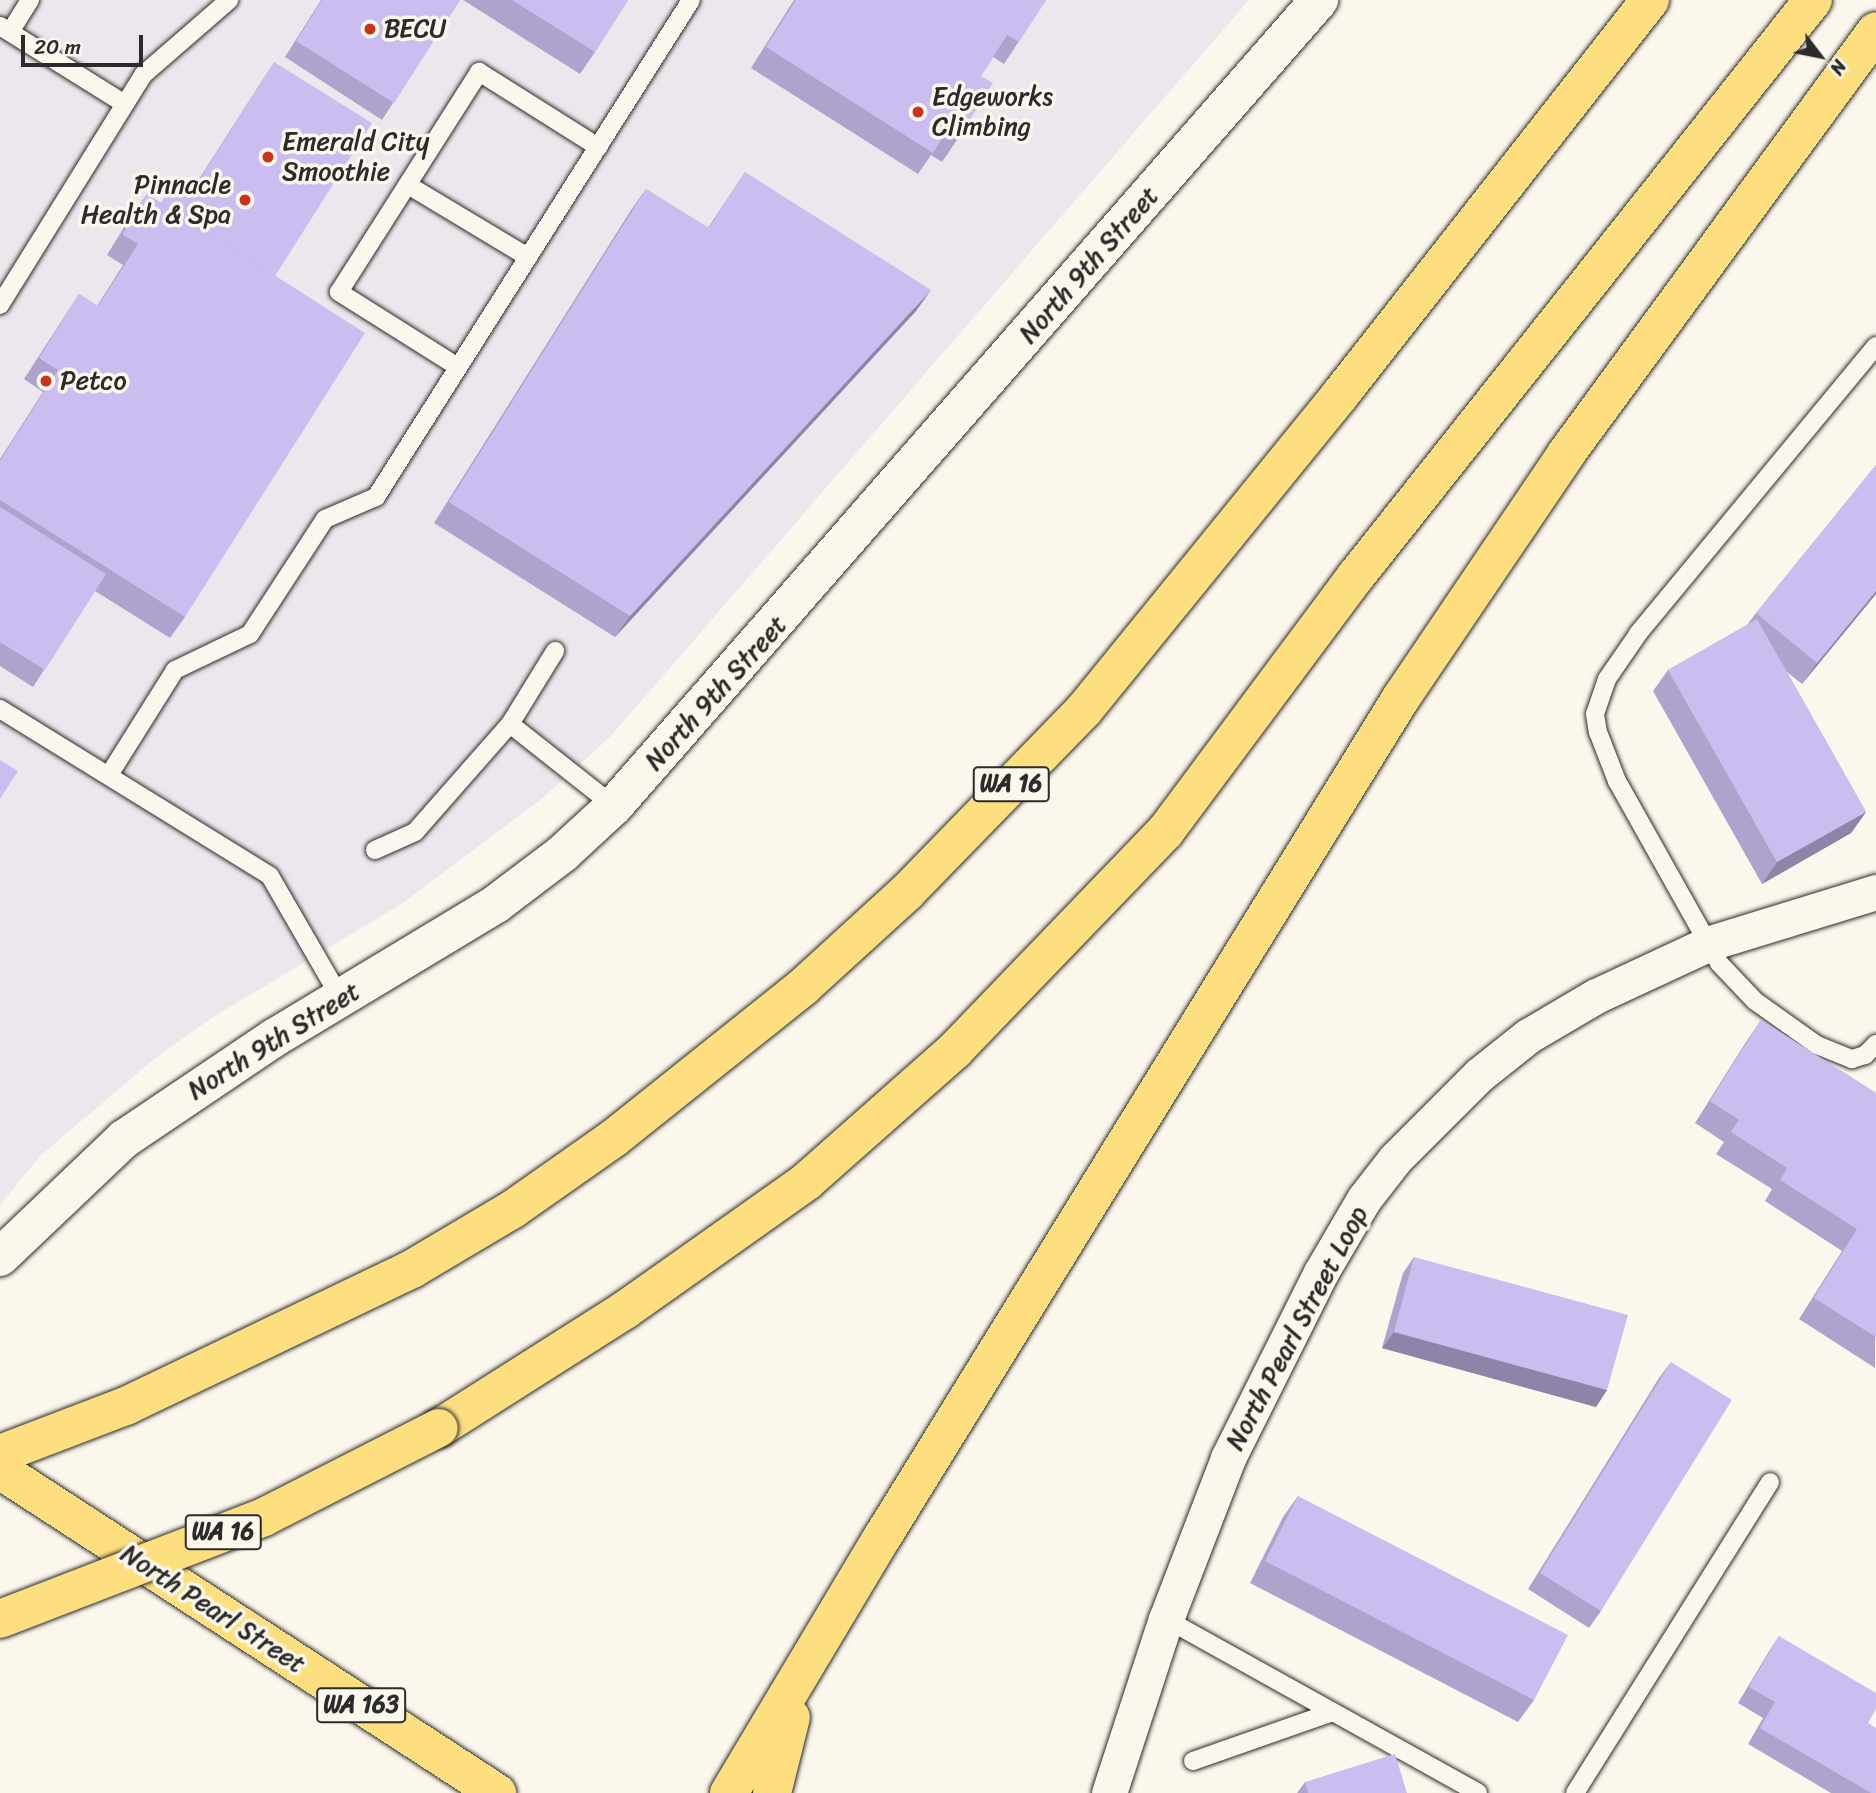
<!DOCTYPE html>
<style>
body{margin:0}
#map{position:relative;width:1876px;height:1793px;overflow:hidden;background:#fbf7ec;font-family:Sriracha,sans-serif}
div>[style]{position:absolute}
.built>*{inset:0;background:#ede6ed}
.roads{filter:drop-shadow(0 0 2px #2b2b2b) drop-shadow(0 0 2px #2b2b2b)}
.lane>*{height:18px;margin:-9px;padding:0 9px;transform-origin:9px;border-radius:9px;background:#fbf7ec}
.street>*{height:35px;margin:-17.5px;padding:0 17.5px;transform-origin:17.5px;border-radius:17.5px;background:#fbf7ec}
.secondary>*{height:38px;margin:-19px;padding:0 19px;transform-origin:19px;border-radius:19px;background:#fbf7ec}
.primary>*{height:38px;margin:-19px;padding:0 19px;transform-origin:19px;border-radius:19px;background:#fddf80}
.highway>*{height:38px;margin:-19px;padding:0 19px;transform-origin:19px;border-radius:19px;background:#fddf80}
.bridges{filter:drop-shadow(0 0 2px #2b2b2b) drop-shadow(0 0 2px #2b2b2b)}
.highway-bridge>*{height:38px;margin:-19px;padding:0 19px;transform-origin:19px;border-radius:19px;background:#fddf80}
.wall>*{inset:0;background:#afa3ce}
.shaded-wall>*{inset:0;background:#8e84a7}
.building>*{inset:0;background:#cbbdef}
.dots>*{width:19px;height:19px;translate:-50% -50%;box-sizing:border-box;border:4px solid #fbf7ec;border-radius:50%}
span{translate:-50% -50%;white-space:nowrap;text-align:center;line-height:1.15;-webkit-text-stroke:7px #fbf7ec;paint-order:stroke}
.shield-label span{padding:2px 5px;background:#fbf7ec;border:2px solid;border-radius:5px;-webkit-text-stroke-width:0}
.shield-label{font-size:24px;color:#2b2b2b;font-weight:700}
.poi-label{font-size:26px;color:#2b2b2b}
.left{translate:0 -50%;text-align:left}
.right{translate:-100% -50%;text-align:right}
.street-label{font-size:26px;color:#2b2b2b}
.north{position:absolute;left:1785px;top:21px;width:70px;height:70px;-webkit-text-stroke:5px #fbf7ec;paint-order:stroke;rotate:122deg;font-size:19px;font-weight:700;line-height:28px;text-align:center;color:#2b2b2b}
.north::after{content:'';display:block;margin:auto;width:24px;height:32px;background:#2b2b2b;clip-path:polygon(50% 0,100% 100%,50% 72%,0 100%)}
.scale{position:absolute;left:21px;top:35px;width:122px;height:32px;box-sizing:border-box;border:4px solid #2b2b2b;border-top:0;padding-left:9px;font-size:21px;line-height:24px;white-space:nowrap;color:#2b2b2b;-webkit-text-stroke:5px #fbf7ec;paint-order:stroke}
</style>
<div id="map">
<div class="built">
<div style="clip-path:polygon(0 0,1249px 0,610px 737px,539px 801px,403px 903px,213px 1017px,153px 1060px,40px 1156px,0 1205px)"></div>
</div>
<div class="roads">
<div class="lane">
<div style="left:0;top:26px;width:147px;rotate:32deg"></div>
<div style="left:10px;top:32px;width:38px;rotate:-58deg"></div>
<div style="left:408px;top:185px;width:140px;rotate:31deg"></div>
<div style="left:0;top:305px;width:272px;rotate:-58.1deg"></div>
<div style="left:144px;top:74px;width:113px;rotate:-41deg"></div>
<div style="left:1876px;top:346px;width:374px;rotate:129.6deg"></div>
<div style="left:1638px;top:634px;width:55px;rotate:124.6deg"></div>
<div style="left:1607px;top:679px;width:37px;rotate:109deg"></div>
<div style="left:1595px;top:714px;width:18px;rotate:81deg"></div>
<div style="left:1598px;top:732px;width:53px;rotate:68.8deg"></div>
<div style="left:1617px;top:781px;width:209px;rotate:60.7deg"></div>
<div style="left:1719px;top:963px;width:52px;rotate:46.5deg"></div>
<div style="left:1755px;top:1001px;width:76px;rotate:35.4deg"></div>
<div style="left:1817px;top:1045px;width:38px;rotate:22deg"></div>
<div style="left:1852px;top:1059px;width:14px;rotate:-17deg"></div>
<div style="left:1865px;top:1055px;width:16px;rotate:-45deg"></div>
<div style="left:458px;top:367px;width:141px;rotate:-147.8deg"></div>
<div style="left:339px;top:292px;width:261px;rotate:-57.5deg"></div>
<div style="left:479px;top:72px;width:141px;rotate:32.2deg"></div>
<div style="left:0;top:709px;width:317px;rotate:31.7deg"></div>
<div style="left:270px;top:876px;width:142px;rotate:60deg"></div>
<div style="left:510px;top:724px;width:132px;rotate:38.3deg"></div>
<div style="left:109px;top:775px;width:124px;rotate:-57.8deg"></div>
<div style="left:175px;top:670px;width:83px;rotate:-25.6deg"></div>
<div style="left:250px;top:634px;width:137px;rotate:-56.9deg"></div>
<div style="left:325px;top:519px;width:56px;rotate:-23.3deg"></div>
<div style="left:376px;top:497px;width:588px;rotate:-57.63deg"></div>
<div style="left:375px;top:850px;width:44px;rotate:-24.2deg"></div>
<div style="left:415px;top:832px;width:144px;rotate:-48.7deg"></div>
<div style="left:510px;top:724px;width:86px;rotate:-58.3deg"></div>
<div style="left:1166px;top:1619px;width:357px;rotate:29.1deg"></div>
<div style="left:1193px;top:1761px;width:148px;rotate:-19.3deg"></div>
<div style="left:1575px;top:1793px;width:367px;rotate:-57.9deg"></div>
</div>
<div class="street">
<div style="left:1109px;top:1793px;width:183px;rotate:-71.9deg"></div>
<div style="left:1166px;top:1619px;width:173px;rotate:-68.9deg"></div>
<div style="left:1228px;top:1458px;width:206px;rotate:-63.4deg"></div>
<div style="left:1320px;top:1274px;width:87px;rotate:-59.6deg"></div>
<div style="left:1364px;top:1199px;width:51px;rotate:-52.2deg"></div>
<div style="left:1395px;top:1159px;width:119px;rotate:-45deg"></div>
<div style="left:1479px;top:1075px;width:63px;rotate:-38.5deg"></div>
<div style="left:1528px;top:1036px;width:79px;rotate:-30.5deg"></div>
<div style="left:1596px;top:996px;width:126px;rotate:-24.9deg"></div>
<div style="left:1710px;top:943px;width:174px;rotate:-17.1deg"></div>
</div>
<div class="secondary">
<div style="left:0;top:1257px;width:171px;rotate:-43.6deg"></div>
<div style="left:124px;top:1139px;width:181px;rotate:-34deg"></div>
<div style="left:274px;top:1038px;width:259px;rotate:-31.1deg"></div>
<div style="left:496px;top:904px;width:83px;rotate:-37.1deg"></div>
<div style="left:562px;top:854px;width:71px;rotate:-42.7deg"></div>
<div style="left:614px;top:806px;width:1071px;rotate:-48.82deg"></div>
</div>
<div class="primary">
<div style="left:0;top:1470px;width:593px;rotate:33.02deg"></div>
</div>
<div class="highway">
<div style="left:439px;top:1428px;width:220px;rotate:-32.4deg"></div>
<div style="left:625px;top:1310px;width:223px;rotate:-35.3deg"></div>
<div style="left:807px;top:1181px;width:198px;rotate:-41.5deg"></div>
<div style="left:955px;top:1050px;width:303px;rotate:-46.1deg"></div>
<div style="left:1165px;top:832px;width:319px;rotate:-53.3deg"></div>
<div style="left:1356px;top:576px;width:735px;rotate:-51.57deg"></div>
<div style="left:0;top:1454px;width:135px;rotate:-20.9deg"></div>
<div style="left:126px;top:1406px;width:317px;rotate:-25.6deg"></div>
<div style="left:412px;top:1269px;width:117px;rotate:-30.7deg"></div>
<div style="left:513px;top:1209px;width:123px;rotate:-35.1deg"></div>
<div style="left:614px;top:1138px;width:242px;rotate:-38.6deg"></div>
<div style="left:803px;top:987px;width:141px;rotate:-42.4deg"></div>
<div style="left:907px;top:892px;width:254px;rotate:-45.8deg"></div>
<div style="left:1084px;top:710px;width:406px;rotate:-50.9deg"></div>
<div style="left:1340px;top:395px;width:502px;rotate:-51.87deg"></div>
<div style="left:729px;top:1793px;width:300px;rotate:-59.1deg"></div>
<div style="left:883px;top:1536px;width:985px;rotate:-58.28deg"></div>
<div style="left:1401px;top:698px;width:295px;rotate:-55.9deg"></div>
<div style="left:1566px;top:454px;width:524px;rotate:-53.76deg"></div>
<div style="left:772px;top:1793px;width:78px;rotate:-76deg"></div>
</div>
</div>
<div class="bridges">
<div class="highway-bridge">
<div style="left:0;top:1619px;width:283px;rotate:-21.1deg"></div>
<div style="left:264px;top:1517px;width:196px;rotate:-27deg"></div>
</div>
</div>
<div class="wall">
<div style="clip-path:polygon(321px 0,460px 0,382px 120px,285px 57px)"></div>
<div style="clip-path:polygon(463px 0,628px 0,595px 52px,580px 74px)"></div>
<div style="clip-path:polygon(794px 0,1046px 0,1004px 64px,993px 57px,981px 76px,957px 140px,942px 162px,931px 155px,918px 174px,751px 68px)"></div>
<div style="clip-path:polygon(274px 62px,275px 276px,185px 617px,170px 638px,95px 591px,33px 687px,0 666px,0 459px,43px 392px,24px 379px,79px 294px,97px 306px,123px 265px,107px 255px,131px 216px,147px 194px,161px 203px,179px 177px,194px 187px)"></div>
<div style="clip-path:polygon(745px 172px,916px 311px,615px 637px,434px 523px,631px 210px,646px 189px,708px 228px)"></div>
<div style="clip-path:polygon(1876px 465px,1876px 594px,1802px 684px,1787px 672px,1866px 812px,1851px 833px,1762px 884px,1653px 691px,1668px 670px,1747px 625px,1756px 613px)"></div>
<div style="clip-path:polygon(1761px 1020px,1876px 1093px,1875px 1368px,1799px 1319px,1842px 1251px,1765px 1201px,1772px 1189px,1716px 1154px,1724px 1142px,1695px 1123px,1746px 1042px)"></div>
<div style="clip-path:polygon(1414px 1257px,1607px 1390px,1596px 1407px,1382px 1348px,1403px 1273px)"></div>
<div style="clip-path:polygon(1671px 1362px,1601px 1611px,1589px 1628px,1528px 1589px,1659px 1378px)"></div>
<div style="clip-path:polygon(1298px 1496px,1534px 1700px,1518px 1722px,1250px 1583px,1283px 1517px)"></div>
<div style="clip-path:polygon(1779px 1636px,1868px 1723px,1876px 1793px,1831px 1793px,1748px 1744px,1763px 1718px,1738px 1703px,1768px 1653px)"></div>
<div style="clip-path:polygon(1305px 1782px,1407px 1793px,1297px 1793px)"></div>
</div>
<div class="shaded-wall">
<div style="clip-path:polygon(931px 290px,916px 311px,615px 637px,630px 616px)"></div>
<div style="clip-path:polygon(1876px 591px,1876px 594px,1802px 684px,1817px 663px)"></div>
<div style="clip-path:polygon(1866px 812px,1851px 833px,1762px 884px,1777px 862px)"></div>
<div style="clip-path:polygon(1394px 1332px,1607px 1390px,1596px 1407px,1382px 1348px)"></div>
</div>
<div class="building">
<div style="clip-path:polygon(322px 0,460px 0,394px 103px,296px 41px)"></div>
<div style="clip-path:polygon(512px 0,628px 0,595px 52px)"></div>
<div style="clip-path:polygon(796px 0,1046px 0,1019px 42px,1007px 35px,981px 76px,993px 83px,957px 140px,945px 133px,933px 153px,766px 47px)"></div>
<div style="clip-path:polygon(274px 62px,372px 123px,275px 276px,161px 203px,179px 177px,195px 187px)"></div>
<div style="clip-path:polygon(745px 172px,931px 290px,630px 616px,449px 502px,646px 189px,709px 228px)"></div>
<div style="clip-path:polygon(147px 194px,365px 333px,185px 617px,0 500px,0 461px,58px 370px,39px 358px,79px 294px,98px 306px,138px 244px,122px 234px)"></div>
<div style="clip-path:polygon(1876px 465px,1876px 591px,1817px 663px,1756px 613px)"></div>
<div style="clip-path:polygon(0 507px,106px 574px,45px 670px,0 642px)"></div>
<div style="clip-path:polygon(1757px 619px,1866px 812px,1777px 862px,1668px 670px)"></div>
<div style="clip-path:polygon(0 760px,18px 771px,0 799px)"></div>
<div style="clip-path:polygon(1761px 1020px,1876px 1093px,1876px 1337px,1814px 1298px,1857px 1229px,1780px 1180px,1787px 1168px,1731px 1132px,1739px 1120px,1710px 1101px)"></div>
<div style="clip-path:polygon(1414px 1257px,1628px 1315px,1607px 1390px,1394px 1332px)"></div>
<div style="clip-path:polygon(1671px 1362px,1732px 1400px,1601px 1611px,1540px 1573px)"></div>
<div style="clip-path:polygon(1298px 1496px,1568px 1635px,1534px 1700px,1265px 1561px)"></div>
<div style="clip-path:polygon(1779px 1636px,1876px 1693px,1876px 1709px,1868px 1723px,1876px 1728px,1876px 1793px,1871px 1793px,1760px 1728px,1775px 1702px,1749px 1687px)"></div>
<div style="clip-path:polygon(1395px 1754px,1407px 1793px,1308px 1793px,1305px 1782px)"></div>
</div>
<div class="dots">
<div style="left:370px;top:29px;background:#c8321e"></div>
<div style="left:918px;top:112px;background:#c8321e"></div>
<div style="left:268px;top:157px;background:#c8321e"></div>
<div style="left:245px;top:200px;background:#c8321e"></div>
<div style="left:46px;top:381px;background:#c8321e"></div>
</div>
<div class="shield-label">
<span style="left:1011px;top:784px">WA 16</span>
<span style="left:223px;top:1532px">WA 16</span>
<span style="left:361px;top:1705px">WA 163</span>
</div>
<div class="poi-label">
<span class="left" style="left:384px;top:29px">BECU</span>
<span class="left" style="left:932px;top:112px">Edgeworks<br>Climbing</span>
<span class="left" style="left:282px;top:157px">Emerald City<br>Smoothie</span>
<span class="right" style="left:231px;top:200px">Pinnacle<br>Health &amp; Spa</span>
<span class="left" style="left:60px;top:381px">Petco</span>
</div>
<div class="street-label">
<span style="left:1089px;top:265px;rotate:-49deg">North 9th Street</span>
<span style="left:716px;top:693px;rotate:-48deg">North 9th Street</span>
<span style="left:274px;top:1041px;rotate:-32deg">North 9th Street</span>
<span style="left:1297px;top:1328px;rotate:-62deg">North Pearl Street Loop</span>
<span style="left:213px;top:1609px;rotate:33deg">North Pearl Street</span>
</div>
<div class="north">N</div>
<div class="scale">20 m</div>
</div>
